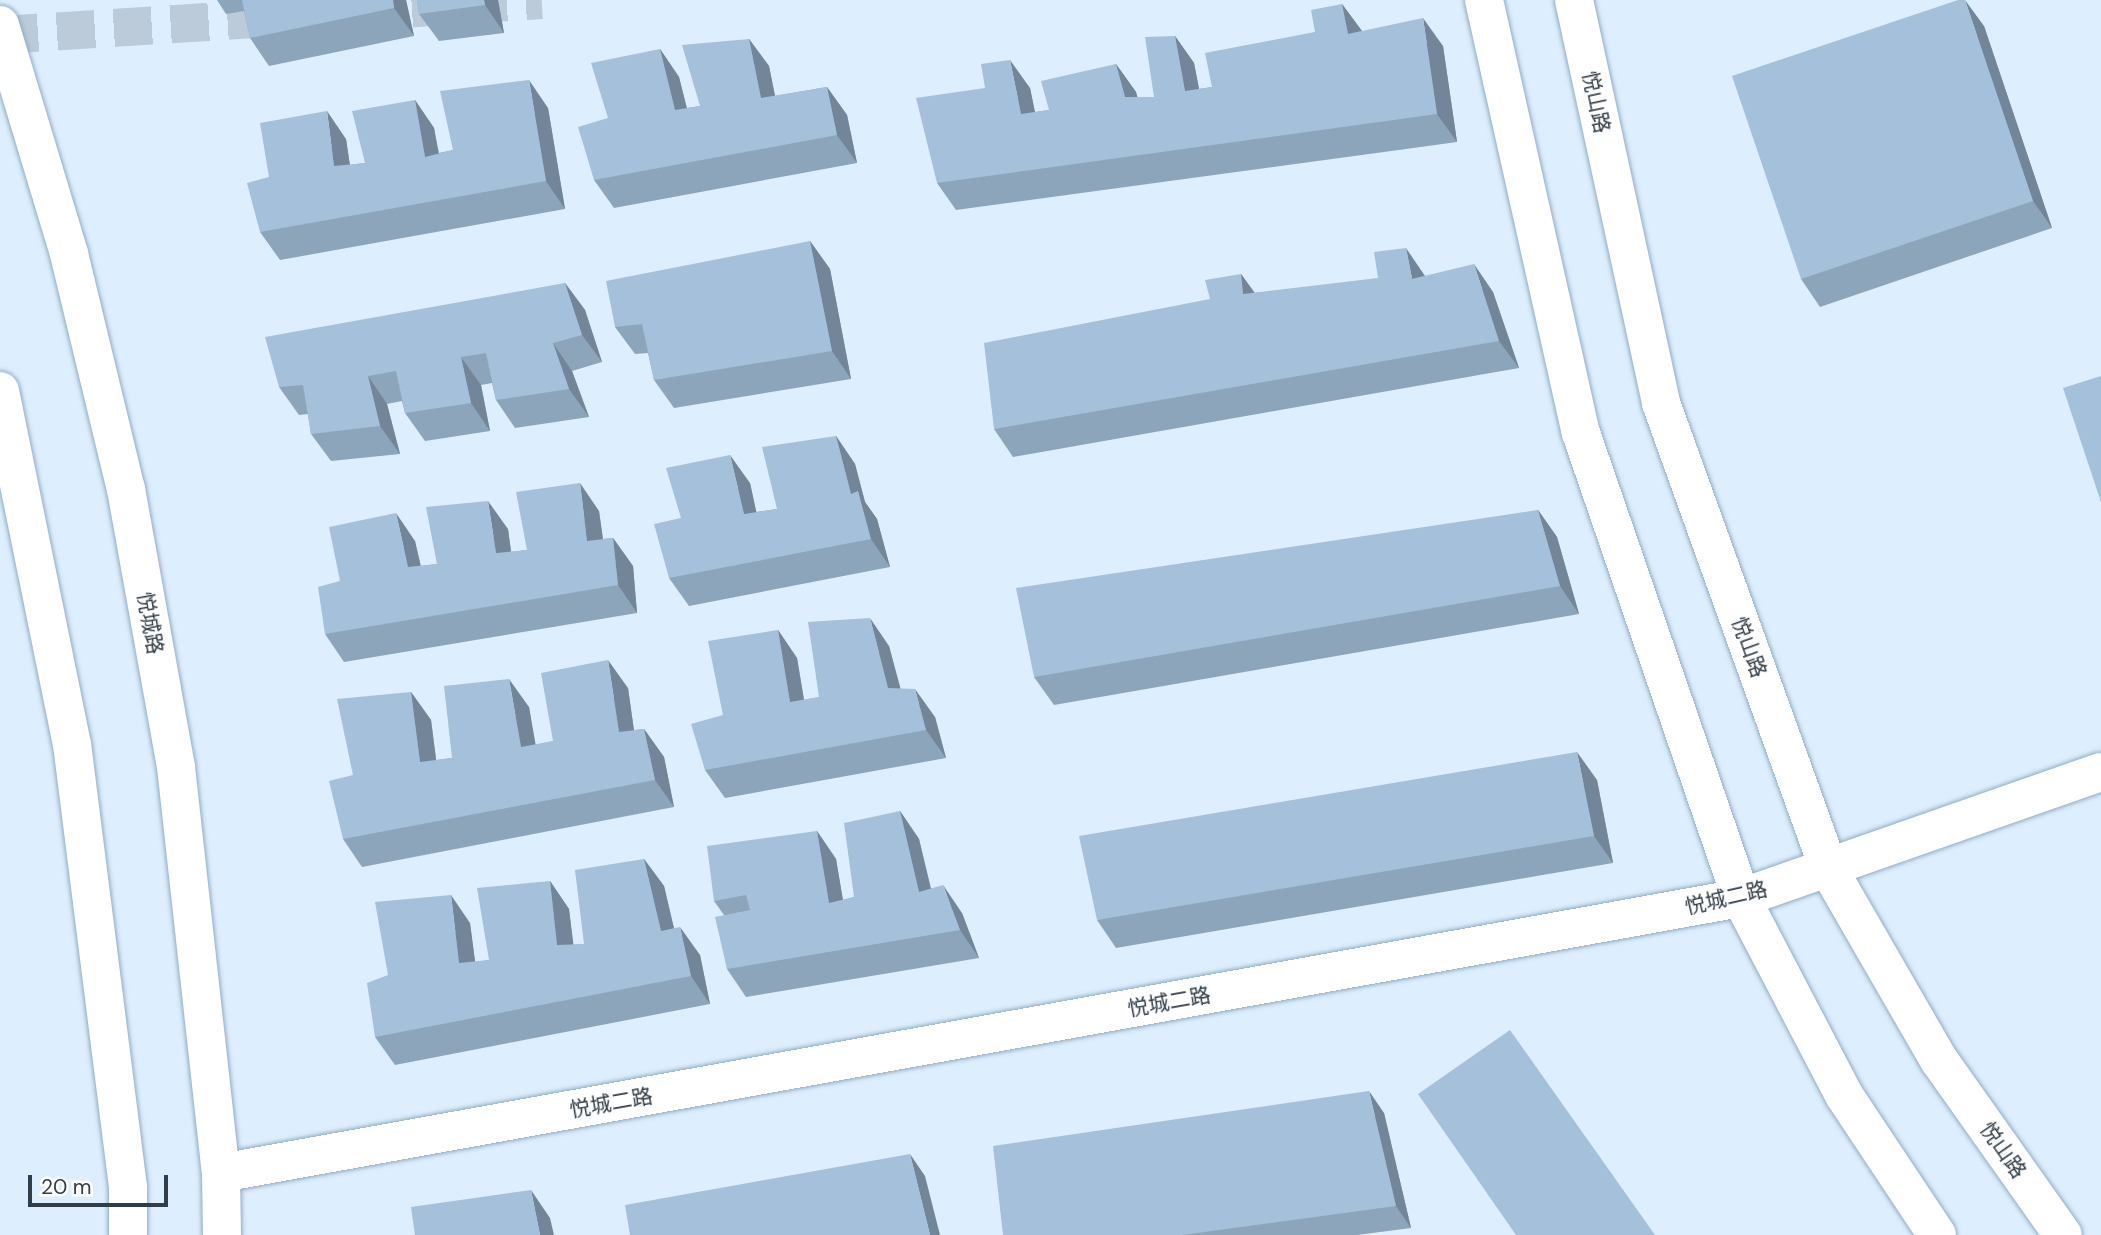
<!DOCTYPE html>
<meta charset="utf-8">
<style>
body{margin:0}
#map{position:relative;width:2101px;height:1235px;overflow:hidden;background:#ddeefe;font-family:"DM Sans","Noto Sans SC",sans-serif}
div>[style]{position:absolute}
.major-tunnel>*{height:38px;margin-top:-19px;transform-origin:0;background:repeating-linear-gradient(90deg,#bbcbd9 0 38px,transparent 0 57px)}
.roads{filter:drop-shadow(0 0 2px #91acc5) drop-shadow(0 0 2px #91acc5)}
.minor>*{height:38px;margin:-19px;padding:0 19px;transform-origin:19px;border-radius:19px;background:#fff}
.major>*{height:38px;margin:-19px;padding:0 19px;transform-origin:19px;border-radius:19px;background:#fff}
.wall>*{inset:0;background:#8da5bb}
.shaded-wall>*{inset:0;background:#738699}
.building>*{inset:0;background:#a4c0da}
span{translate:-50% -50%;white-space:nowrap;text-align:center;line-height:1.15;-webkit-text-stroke:7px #fff;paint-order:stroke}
.street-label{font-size:21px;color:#313d47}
.scale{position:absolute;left:28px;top:1175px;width:140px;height:32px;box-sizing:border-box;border:4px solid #313d47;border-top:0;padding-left:9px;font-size:21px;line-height:24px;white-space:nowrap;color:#313d47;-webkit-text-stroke:5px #fff;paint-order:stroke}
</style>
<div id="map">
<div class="major-tunnel">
<div style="left:355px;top:12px;width:187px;rotate:-3.7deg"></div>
<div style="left:0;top:35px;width:299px;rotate:-3.6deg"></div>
</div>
<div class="roads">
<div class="minor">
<div style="left:221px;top:1173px;width:1545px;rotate:-10.26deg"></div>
<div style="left:1741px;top:898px;width:381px;rotate:-19.3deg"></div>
</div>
<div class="major">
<div style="left:1484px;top:0;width:444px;rotate:77.4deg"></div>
<div style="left:1581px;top:433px;width:492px;rotate:71deg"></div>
<div style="left:1741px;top:898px;width:222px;rotate:62.4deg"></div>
<div style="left:1844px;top:1095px;width:168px;rotate:56.4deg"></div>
<div style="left:1574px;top:0;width:412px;rotate:77.8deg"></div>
<div style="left:1661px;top:403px;width:494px;rotate:70.2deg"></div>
<div style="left:1828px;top:868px;width:222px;rotate:60deg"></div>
<div style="left:1939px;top:1060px;width:214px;rotate:54.7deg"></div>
<div style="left:0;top:25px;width:239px;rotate:73.2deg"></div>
<div style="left:69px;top:254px;width:242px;rotate:76.4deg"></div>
<div style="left:126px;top:489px;width:282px;rotate:79.8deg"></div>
<div style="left:176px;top:767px;width:408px;rotate:83.7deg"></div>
<div style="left:221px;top:1173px;width:62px;rotate:89.1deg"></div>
<div style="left:0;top:391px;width:360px;rotate:78.5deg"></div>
<div style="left:72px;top:744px;width:447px;rotate:82.8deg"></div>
<div style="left:128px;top:1187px;width:48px;rotate:90deg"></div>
</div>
</div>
<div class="wall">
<div style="clip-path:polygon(217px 0,406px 0,414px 36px,269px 66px,250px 38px,244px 11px,226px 14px)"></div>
<div style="clip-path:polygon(417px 0,498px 0,504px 33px,439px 41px,419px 14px)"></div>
<div style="clip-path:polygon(1342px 4px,1362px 31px,1443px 46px,1457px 142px,956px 210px,937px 183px,1030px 88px,1035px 112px,1049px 110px,1116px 64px,1136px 92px,1137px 97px,1154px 97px,1175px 36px,1194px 63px,1199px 89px,1212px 87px,1315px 32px)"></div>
<div style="clip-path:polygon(1984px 26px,2052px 228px,1820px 307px,1801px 279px)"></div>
<div style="clip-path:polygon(749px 39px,769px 66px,775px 96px,827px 87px,847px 115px,857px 163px,614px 208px,594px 180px,608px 118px,660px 49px,679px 77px,687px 108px,700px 106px)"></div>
<div style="clip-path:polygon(415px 100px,434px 128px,439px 153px,453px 150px,548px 108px,565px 209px,280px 260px,260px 232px,269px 177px,346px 139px,350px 165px,365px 163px)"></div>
<div style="clip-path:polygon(810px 241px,830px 269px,851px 379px,674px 408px,654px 380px,648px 353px,635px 354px,615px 327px)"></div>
<div style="clip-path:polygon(1241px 274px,1255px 293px,1425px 276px,1493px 292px,1519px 368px,1013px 457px,994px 429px,1210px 299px)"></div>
<div style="clip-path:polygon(565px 283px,585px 310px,602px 362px,572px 371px,589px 417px,515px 428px,496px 400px,492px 383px,481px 385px,490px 431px,425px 441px,405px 413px,402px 401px,387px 404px,400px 454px,331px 461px,311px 434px,308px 414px,299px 415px,279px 387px)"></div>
<div style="clip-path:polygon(836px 436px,855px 464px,865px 502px,877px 519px,890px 567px,689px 606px,669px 578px,681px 518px,750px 483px,756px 512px,777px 509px)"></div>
<div style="clip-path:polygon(1538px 510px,1557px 537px,1579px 614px,1054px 705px,1034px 677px)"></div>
<div style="clip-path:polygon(599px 511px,603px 539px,613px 538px,633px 566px,637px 613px,344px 662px,325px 634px,340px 581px,415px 541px,421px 566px,437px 564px,508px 529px,511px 552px,527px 550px)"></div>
<div style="clip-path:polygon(778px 630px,797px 658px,804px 700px,819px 697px,889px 646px,900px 689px,935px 717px,946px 758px,725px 798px,705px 770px,723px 715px)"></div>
<div style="clip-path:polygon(628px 688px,634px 730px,644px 729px,664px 757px,674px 807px,362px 867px,343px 839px,353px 775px,411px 692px,431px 720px,436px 760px,452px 758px,529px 707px,535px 745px,553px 741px)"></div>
<div style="clip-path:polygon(1597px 780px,1613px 863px,1116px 948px,1097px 920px)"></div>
<div style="clip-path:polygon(900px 811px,919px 839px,931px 888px,962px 913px,979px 958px,746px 997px,727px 969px,724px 915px,714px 901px,817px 831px,836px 859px,843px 900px,854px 897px)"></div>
<div style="clip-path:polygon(644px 859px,664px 886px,674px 928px,700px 955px,710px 1004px,395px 1065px,375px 1037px,388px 975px,470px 923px,475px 962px,489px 960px,550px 881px,569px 909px,573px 945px,584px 944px)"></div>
<div style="clip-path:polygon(1384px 1113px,1411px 1228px,1357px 1235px,1003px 1235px)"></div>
</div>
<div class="shaded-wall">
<div style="clip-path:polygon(393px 0,406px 0,414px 36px,394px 8px)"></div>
<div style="clip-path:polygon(484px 0,498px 0,504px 33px,485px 5px)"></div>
<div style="clip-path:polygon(1965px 0,1984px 26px,2052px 228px,2033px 201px)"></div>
<div style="clip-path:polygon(1342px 4px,1362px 31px,1348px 34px)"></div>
<div style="clip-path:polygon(1423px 18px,1443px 46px,1457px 142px,1437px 114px)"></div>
<div style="clip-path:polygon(1175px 36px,1194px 63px,1205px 119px,1185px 91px)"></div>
<div style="clip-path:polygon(749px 39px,769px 66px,781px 126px,761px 98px)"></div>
<div style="clip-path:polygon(660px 49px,679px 77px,694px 138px,675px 110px)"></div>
<div style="clip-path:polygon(1010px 60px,1030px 88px,1041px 142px,1021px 114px)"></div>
<div style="clip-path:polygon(1116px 64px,1136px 92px,1145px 125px,1125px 97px)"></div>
<div style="clip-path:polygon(529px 80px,548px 108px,565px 209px,546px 181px)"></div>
<div style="clip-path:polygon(827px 87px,847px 115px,857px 163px,837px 135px)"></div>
<div style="clip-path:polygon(415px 100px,434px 128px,444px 185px,425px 157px)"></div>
<div style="clip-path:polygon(327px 111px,346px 139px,354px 194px,334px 166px)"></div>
<div style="clip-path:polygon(810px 241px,830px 269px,851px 379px,832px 351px)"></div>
<div style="clip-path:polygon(1406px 248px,1425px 276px,1412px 279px)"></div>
<div style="clip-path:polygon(1474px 264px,1493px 292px,1519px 368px,1499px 341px)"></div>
<div style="clip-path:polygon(1241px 274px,1261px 302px,1243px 294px)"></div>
<div style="clip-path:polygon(565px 283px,585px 310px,602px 362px,582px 335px)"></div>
<div style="clip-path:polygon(553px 343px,572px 371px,589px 417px,569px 389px)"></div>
<div style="clip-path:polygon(461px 357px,481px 385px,490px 431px,471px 403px)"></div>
<div style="clip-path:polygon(368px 376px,387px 404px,400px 454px,380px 426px)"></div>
<div style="clip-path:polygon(836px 436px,855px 464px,865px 502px,877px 519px,890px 567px,871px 539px,851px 494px)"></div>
<div style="clip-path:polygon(730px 455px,750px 483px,763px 542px,744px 514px)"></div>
<div style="clip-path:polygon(580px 483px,599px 511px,607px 569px,587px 541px)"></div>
<div style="clip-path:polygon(488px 501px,508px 529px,515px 581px,496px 553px)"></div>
<div style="clip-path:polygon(1538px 510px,1557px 537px,1579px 614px,1560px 586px)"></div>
<div style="clip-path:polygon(396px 513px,415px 541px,427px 595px,408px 567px)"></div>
<div style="clip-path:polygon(613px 538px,633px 566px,637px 613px,618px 585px)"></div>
<div style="clip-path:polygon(870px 618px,889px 646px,908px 716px,888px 688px)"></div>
<div style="clip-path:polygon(778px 630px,797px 658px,809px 730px,790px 702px)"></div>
<div style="clip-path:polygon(608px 660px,628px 688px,638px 760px,619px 732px)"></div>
<div style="clip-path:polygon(509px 679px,529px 707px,541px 775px,521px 747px)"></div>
<div style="clip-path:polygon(915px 689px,935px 717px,946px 758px,926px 730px)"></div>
<div style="clip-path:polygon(411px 692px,431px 720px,440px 790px,420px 762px)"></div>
<div style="clip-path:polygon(644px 729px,664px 757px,674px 807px,655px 780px)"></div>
<div style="clip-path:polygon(1577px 752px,1597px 780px,1613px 863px,1594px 836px)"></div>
<div style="clip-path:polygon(900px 811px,919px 839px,938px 920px,919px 892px)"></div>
<div style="clip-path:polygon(817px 831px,836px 859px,848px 931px,829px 903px)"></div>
<div style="clip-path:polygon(644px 859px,664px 886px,681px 959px,661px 931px)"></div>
<div style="clip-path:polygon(550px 881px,569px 909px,577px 973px,557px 945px)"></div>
<div style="clip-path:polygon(943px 885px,962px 913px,979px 958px,960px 930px)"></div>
<div style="clip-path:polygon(451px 895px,470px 923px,479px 991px,459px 963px)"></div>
<div style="clip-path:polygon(680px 927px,700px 955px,710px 1004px,691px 976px)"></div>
<div style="clip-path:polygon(1369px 1091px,1384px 1113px,1411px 1228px,1396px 1206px)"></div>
<div style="clip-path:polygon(910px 1154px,925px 1176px,940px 1235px,930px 1235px)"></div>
<div style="clip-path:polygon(531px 1190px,550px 1218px,554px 1235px,540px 1235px)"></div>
</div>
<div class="building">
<div style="clip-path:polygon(242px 0,393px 0,394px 8px,250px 38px)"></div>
<div style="clip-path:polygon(417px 0,484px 0,485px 5px,419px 14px)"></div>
<div style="clip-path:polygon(1958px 0,1965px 0,2033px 201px,1801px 279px,1732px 76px)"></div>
<div style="clip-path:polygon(1342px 4px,1348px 34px,1423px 18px,1437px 114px,937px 183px,916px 98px,985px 88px,981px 64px,1010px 60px,1021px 114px,1049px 110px,1041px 81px,1116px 64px,1125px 97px,1154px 97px,1145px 37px,1175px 36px,1185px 91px,1212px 87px,1205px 53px,1315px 32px,1311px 10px)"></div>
<div style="clip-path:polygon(749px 39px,761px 98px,827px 87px,837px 135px,594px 180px,578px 127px,608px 118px,591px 63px,660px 49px,675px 110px,700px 106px,682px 45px)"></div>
<div style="clip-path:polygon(529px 80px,546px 181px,260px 232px,247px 183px,269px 177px,260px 123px,327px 111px,334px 166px,365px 163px,352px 111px,415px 100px,425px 157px,453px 150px,440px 91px)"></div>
<div style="clip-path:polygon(810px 241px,832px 351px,654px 380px,642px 324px,615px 327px,606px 281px)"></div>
<div style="clip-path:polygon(1406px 248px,1412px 279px,1474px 264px,1499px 341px,994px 429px,984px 343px,1210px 299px,1205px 280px,1241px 274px,1243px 294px,1378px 278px,1374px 252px)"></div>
<div style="clip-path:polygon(565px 283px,582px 335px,553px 343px,569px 389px,496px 400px,486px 353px,461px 357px,471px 403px,405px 413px,396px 371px,368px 376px,380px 426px,311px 434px,303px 385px,279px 387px,265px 337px)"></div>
<div style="clip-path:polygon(2101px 376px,2101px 502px,2063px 388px)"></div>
<div style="clip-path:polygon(836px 436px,851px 494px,858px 491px,871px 539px,669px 578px,654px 524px,681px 518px,666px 468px,730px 455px,744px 514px,777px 509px,762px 447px)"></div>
<div style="clip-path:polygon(580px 483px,587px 541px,613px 538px,618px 585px,325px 634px,318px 587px,340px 581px,329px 527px,396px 513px,408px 567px,437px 564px,426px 507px,488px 501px,496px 553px,527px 550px,516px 492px)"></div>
<div style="clip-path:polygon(1538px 510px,1560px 586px,1034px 677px,1016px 588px)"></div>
<div style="clip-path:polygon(870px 618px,888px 688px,915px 689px,926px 730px,705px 770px,691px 724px,723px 715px,708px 641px,778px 630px,790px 702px,819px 697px,808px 622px)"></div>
<div style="clip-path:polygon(608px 660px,619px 732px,644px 729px,655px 780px,343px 839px,329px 781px,353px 775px,337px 699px,411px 692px,420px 762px,452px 758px,444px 686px,509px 679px,521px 747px,553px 741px,541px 673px)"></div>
<div style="clip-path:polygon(1577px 752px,1594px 836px,1097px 920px,1079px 836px)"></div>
<div style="clip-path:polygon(900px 811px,919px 892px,943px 885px,960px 930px,727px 969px,715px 917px,750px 910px,746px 895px,714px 901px,707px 846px,817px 831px,829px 903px,854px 897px,844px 823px)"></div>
<div style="clip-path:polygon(644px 859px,661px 931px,680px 927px,691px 976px,375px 1037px,367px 983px,388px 975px,375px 902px,451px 895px,459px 963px,489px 960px,477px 888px,550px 881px,557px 945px,584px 944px,575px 870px)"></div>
<div style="clip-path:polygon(1510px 1030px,1655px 1235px,1516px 1235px,1418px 1094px)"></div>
<div style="clip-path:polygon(1369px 1091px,1396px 1206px,1182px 1235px,1003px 1235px,993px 1146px)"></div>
<div style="clip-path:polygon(910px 1154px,930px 1235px,630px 1235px,625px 1205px)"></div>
<div style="clip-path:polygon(531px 1190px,540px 1235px,415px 1235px,411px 1207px)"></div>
</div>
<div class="street-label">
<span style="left:1596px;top:102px;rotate:78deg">悦山路</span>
<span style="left:150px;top:623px;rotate:80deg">悦城路</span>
<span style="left:1749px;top:647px;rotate:70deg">悦山路</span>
<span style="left:1726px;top:898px;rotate:-13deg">悦城二路</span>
<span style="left:1169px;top:1002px;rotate:-10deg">悦城二路</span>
<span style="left:611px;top:1103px;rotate:-10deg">悦城二路</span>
<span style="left:2003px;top:1150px;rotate:55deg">悦山路</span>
</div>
<div class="scale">20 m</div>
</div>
